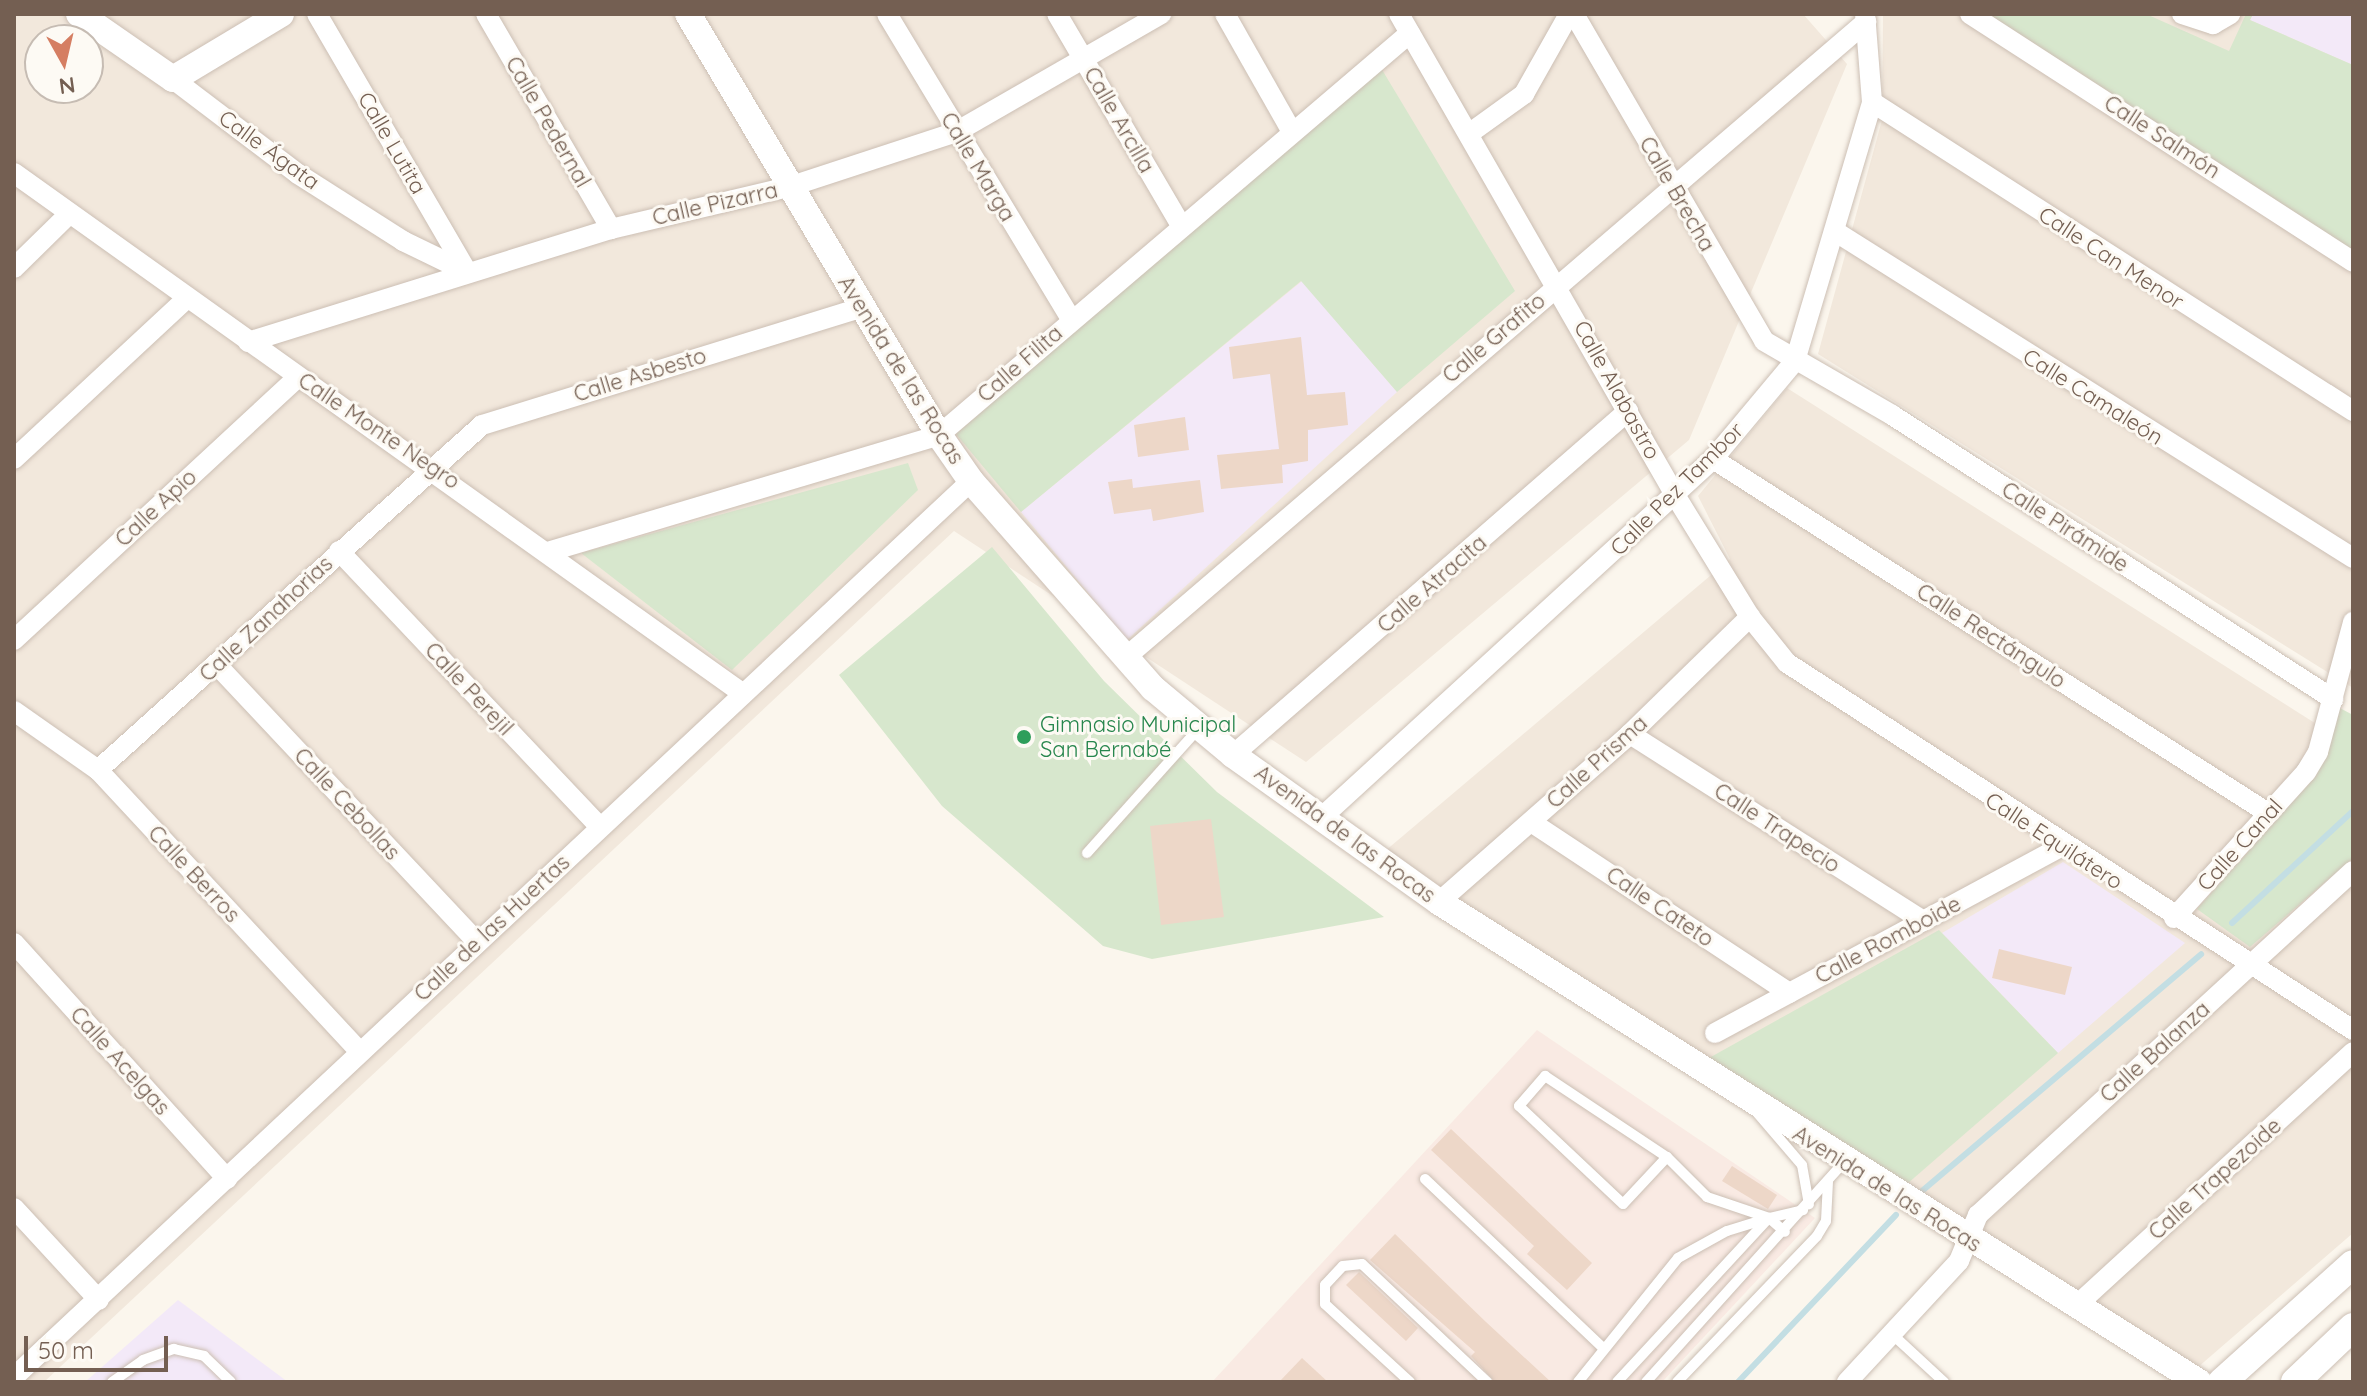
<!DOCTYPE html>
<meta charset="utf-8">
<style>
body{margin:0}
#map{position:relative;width:2367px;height:1396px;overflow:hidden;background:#fbf6ed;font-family:Quicksand,sans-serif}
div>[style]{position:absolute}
.residential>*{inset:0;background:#f2e8dc}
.commercial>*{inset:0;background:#f9eae3}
.education>*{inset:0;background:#f3e9f8}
.green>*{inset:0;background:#d7e7cd}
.stream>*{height:6px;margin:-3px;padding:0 3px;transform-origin:3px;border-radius:3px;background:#c3dee3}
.building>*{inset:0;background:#edd7c8}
.roads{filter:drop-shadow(0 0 2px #ccbfb4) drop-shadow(0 0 2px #ccbfb4)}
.service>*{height:10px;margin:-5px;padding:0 5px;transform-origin:5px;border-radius:5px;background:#fff}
.minor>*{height:20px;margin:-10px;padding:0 10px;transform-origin:10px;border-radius:10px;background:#fff}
.tertiary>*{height:26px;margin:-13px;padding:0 13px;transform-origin:13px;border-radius:13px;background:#fff}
.secondary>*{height:28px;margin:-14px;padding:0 14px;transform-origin:14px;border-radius:14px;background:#fff}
.dots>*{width:22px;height:22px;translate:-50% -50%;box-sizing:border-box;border:4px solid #fdfaf4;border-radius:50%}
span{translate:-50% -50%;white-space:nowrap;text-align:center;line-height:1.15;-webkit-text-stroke:6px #fdfaf4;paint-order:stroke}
.street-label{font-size:22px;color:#745f52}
.leisure-label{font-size:22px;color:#27864d}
.left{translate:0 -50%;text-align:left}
.frame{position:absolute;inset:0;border:16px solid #745f52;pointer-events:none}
.north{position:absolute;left:24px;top:24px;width:80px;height:80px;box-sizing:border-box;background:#fdfaf4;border:2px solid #c6bcb3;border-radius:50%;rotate:172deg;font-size:22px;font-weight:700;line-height:32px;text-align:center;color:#745f52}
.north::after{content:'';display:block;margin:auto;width:28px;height:36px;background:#d57e62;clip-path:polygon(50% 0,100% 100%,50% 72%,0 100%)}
.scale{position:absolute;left:24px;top:1336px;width:144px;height:36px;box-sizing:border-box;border:4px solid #745f52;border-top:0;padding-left:10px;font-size:24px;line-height:28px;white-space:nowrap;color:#745f52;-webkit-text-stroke:6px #fdfaf4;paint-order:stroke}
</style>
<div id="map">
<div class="residential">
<div style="clip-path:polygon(evenodd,14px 14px,1803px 14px,1847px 64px,1689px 440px,1306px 762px,954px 531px,44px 1382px,14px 1382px,14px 14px,40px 40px,88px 40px,88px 88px,40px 88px,40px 40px)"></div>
<div style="clip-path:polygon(1883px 14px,2353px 14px,2353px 688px,1818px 354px,1882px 120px)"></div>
<div style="clip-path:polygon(1787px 388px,2329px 732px,2353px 715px,2353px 1233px,2197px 1368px,1378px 857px,1730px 559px,1698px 496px)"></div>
</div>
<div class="commercial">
<div style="clip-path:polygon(1537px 1030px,1815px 1218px,1662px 1382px,1212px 1382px)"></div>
</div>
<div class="education">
<div style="clip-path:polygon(2253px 14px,2353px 14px,2353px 65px,2250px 20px)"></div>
<div style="clip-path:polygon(1302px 281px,1397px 392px,1127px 640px,1021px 512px)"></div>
<div style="clip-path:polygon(2063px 862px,2185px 943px,2058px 1053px,1942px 933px)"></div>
<div style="clip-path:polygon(178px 1300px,288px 1382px,85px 1382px)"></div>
</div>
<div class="green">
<div style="clip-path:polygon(1989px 14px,2146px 14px,2229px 51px,2246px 14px,2253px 14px,2250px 20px,2353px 65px,2353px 250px)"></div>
<div style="clip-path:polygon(1381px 68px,1515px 291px,1397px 392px,1301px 281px,1021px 512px,956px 434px)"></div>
<div style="clip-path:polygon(908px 463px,918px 490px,732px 670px,581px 553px)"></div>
<div style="clip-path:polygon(992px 547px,1104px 681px,1217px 792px,1384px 917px,1152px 959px,1103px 946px,942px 806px,839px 675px)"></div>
<div style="clip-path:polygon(2336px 706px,2353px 715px,2353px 858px,2250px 947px,2197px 909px,2316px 776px)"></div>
<div style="clip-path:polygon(1939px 930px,2058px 1053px,1907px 1184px,1709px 1058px)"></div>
</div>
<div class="stream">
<div style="left:2232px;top:923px;width:165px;rotate:-42.8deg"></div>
<div style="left:1922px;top:1191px;width:366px;rotate:-40.3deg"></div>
<div style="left:1738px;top:1382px;width:230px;rotate:-46.6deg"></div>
</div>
<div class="building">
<div style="clip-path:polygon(1301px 337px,1307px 395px,1345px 392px,1348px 425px,1308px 430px,1308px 461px,1282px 465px,1283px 483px,1221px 489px,1217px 455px,1279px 449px,1270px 374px,1233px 379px,1229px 347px)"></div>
<div style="clip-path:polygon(1185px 417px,1189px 450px,1138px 457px,1134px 425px)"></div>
<div style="clip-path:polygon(1132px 479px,1133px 488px,1200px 480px,1204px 512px,1153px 521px,1151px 509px,1114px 514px,1108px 482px)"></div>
<div style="clip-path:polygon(1211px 819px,1224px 917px,1161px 925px,1150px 826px)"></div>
<div style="clip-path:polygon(1999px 949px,2072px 967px,2065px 995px,1992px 978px)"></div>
<div style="clip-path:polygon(1451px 1129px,1592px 1263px,1567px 1290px,1527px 1254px,1534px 1246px,1431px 1150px)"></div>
<div style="clip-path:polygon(1732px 1166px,1777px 1195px,1768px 1209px,1722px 1181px)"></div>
<div style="clip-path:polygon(1395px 1234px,1486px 1322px,1551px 1382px,1495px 1382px,1471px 1356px,1475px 1352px,1370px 1260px)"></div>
<div style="clip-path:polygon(1359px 1272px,1418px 1328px,1406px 1341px,1346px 1285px)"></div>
<div style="clip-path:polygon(1302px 1358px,1328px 1382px,1279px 1382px)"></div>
</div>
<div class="roads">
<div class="service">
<div style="left:1087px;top:853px;width:168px;rotate:-48.1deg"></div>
<div style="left:1754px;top:1109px;width:74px;rotate:49.4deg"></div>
<div style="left:1802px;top:1165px;width:40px;rotate:80deg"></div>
<div style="left:1667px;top:1157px;width:64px;rotate:133.1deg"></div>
<div style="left:1623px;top:1204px;width:143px;rotate:-136.7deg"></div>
<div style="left:1519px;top:1106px;width:40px;rotate:-49deg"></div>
<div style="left:1545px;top:1076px;width:146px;rotate:33.6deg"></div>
<div style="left:1667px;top:1157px;width:57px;rotate:45deg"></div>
<div style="left:1707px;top:1197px;width:65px;rotate:18.7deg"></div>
<div style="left:1425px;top:1179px;width:245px;rotate:43.5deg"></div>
<div style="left:1892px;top:1334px;width:71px;rotate:42.7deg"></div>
<div style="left:112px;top:1382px;width:38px;rotate:-35deg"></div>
<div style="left:143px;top:1360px;width:33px;rotate:-20deg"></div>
<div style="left:174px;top:1349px;width:31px;rotate:13deg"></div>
<div style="left:204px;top:1356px;width:37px;rotate:44deg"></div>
<div style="left:1410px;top:1382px;width:115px;rotate:-137.5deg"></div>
<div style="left:1325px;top:1304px;width:19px;rotate:-90deg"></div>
<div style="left:1325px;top:1285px;width:26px;rotate:-47deg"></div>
<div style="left:1343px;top:1266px;width:19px;rotate:-6deg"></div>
<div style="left:1362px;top:1264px;width:172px;rotate:43.3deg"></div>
<div style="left:1578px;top:1382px;width:159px;rotate:-51.1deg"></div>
<div style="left:1678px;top:1258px;width:56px;rotate:-28.9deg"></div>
<div style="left:1727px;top:1231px;width:44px;rotate:-17.2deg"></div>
<div style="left:1769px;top:1218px;width:21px;rotate:41deg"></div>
<div style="left:1617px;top:1382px;width:224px;rotate:-47.2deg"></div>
<div style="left:1769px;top:1218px;width:35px;rotate:-13deg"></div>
<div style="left:1646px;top:1382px;width:296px;rotate:-48deg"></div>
<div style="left:1677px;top:1382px;width:202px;rotate:-46.2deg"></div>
<div style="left:1817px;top:1236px;width:17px;rotate:-59deg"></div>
<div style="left:1826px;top:1221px;width:40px;rotate:-87.1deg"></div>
</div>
<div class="minor">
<div style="left:317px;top:14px;width:298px;rotate:59.8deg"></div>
<div style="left:486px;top:14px;width:249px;rotate:59.8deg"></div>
<div style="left:887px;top:14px;width:356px;rotate:58.9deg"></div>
<div style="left:1057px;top:14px;width:245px;rotate:59.6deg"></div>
<div style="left:1225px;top:14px;width:133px;rotate:60.4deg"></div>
<div style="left:1399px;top:14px;width:555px;rotate:60.15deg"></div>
<div style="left:1675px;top:495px;width:143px;rotate:58.4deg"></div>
<div style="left:1750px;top:617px;width:59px;rotate:51.2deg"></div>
<div style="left:1787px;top:663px;width:675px;rotate:32.96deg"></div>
<div style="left:1574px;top:14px;width:378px;rotate:59.8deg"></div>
<div style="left:1764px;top:341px;width:148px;rotate:30deg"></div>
<div style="left:1892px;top:415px;width:525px;rotate:32.78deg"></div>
<div style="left:1970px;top:14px;width:456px;rotate:32.9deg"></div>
<div style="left:2182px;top:14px;width:33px;rotate:18deg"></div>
<div style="left:2213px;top:24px;width:20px;rotate:-30deg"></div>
<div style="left:173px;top:79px;width:157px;rotate:37.2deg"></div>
<div style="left:298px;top:174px;width:125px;rotate:32.5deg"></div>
<div style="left:403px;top:241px;width:71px;rotate:25.8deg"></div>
<div style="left:1872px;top:102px;width:572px;rotate:32.72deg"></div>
<div style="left:1470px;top:133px;width:67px;rotate:-35.8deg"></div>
<div style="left:1524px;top:94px;width:92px;rotate:-60.6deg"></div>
<div style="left:14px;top:173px;width:895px;rotate:35.54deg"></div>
<div style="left:1836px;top:232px;width:611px;rotate:32.23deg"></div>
<div style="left:14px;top:268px;width:77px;rotate:-44.5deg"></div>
<div style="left:248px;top:342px;width:380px;rotate:-17.3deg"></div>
<div style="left:611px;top:229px;width:183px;rotate:-13.3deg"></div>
<div style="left:789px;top:187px;width:176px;rotate:-18.2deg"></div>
<div style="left:956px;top:132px;width:237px;rotate:-29.9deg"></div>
<div style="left:14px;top:459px;width:235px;rotate:-42.9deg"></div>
<div style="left:1713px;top:459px;width:658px;rotate:32.53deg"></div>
<div style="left:339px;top:551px;width:380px;rotate:46.6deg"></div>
<div style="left:551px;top:551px;width:405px;rotate:-16.6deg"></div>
<div style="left:939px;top:435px;width:619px;rotate:-40.48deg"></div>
<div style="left:14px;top:640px;width:387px;rotate:-42.8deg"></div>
<div style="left:1125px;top:658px;width:977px;rotate:-40.64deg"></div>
<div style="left:217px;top:665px;width:380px;rotate:46.8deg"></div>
<div style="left:14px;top:711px;width:103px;rotate:35.1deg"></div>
<div style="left:98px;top:770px;width:385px;rotate:47.1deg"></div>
<div style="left:1630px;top:734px;width:348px;rotate:32.5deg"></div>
<div style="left:1233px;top:755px;width:524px;rotate:-41.05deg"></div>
<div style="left:98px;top:770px;width:516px;rotate:-41.94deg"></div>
<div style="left:482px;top:425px;width:396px;rotate:-17.2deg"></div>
<div style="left:1321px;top:818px;width:532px;rotate:-42.48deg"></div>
<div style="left:1713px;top:459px;width:128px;rotate:-50.1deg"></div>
<div style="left:1795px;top:361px;width:270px;rotate:-73.4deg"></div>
<div style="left:1872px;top:102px;width:88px;rotate:-94.5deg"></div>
<div style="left:1531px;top:822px;width:310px;rotate:33.5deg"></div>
<div style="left:1439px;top:902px;width:254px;rotate:-41.3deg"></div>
<div style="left:1630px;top:734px;width:168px;rotate:-44.3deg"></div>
<div style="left:2174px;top:918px;width:197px;rotate:-47.9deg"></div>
<div style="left:2306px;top:772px;width:23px;rotate:-59deg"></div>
<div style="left:2318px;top:752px;width:135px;rotate:-74.9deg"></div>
<div style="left:14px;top:943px;width:318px;rotate:47.9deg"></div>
<div style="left:1715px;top:1033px;width:394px;rotate:-28.3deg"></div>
<div style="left:14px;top:1208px;width:125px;rotate:47.3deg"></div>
<div style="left:2077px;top:1305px;width:374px;rotate:-42.5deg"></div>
<div style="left:14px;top:1377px;width:1311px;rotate:-43.11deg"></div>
<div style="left:1847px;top:1382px;width:165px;rotate:-47.2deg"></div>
<div style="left:1959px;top:1261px;width:50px;rotate:-67.6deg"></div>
<div style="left:1978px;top:1215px;width:509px;rotate:-42.53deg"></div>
</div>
<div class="tertiary">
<div style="left:79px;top:14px;width:114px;rotate:34.7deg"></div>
<div style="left:173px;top:79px;width:126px;rotate:-31deg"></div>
<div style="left:688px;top:14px;width:490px;rotate:59.2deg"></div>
<div style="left:939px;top:435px;width:56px;rotate:55.2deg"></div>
<div style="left:971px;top:481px;width:276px;rotate:48.7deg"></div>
<div style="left:1153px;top:688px;width:104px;rotate:39.9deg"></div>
<div style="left:1233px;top:755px;width:253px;rotate:35.5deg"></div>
<div style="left:1439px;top:902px;width:899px;rotate:32.28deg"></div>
</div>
<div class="secondary">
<div style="left:2222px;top:1382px;width:176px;rotate:-42deg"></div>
<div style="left:2295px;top:1382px;width:80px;rotate:-43.5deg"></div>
</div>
</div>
<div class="dots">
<div style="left:1024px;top:737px;background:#2e9e5b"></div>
</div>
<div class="street-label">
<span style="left:1119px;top:120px;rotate:60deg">Calle Arcilla</span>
<span style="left:548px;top:122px;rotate:60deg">Calle Pedernal</span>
<span style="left:2162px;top:137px;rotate:33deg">Calle Salmón</span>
<span style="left:392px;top:143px;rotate:60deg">Calle Lutita</span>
<span style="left:269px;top:150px;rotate:36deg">Calle Ágata</span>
<span style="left:978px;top:167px;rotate:59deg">Calle Marga</span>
<span style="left:1677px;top:194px;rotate:60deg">Calle Brecha</span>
<span style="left:715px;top:204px;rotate:-13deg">Calle Pizarra</span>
<span style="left:2111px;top:258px;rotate:33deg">Calle Can Menor</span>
<span style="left:1494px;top:338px;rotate:-40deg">Calle Grafito</span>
<span style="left:1020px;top:364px;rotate:-41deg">Calle Filita</span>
<span style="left:901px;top:370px;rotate:58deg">Avenida de las Rocas</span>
<span style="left:640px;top:375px;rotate:-17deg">Calle Asbesto</span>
<span style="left:1617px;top:390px;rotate:61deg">Calle Alabastro</span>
<span style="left:2093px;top:397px;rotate:32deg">Calle Camaleón</span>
<span style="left:379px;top:431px;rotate:34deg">Calle Monte Negro</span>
<span style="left:1677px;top:489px;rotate:-45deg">Calle Pez Tambor</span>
<span style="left:156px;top:508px;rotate:-43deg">Calle Apio</span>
<span style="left:2065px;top:527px;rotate:33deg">Calle Pirámide</span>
<span style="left:1432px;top:584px;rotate:-41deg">Calle Atracita</span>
<span style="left:266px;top:619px;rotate:-43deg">Calle Zanahorias</span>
<span style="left:1991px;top:636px;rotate:33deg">Calle Rectángulo</span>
<span style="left:469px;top:689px;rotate:47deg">Calle Perejil</span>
<span style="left:1597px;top:762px;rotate:-42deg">Calle Prisma</span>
<span style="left:347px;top:804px;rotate:47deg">Calle Cebollas</span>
<span style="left:1777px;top:828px;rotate:33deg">Calle Trapecio</span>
<span style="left:1345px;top:834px;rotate:36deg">Avenida de las Rocas</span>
<span style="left:2054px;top:841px;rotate:33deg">Calle Equilátero</span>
<span style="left:2240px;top:845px;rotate:-48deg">Calle Canal</span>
<span style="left:194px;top:874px;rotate:47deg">Calle Berros</span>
<span style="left:1660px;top:907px;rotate:34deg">Calle Cateto</span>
<span style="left:492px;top:928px;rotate:-43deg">Calle de las Huertas</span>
<span style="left:1888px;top:940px;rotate:-28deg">Calle Romboide</span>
<span style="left:2155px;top:1052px;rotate:-42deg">Calle Balanza</span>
<span style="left:120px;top:1061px;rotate:48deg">Calle Acelgas</span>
<span style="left:2215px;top:1179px;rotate:-42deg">Calle Trapezoide</span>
<span style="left:1887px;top:1189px;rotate:32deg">Avenida de las Rocas</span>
</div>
<div class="leisure-label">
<span class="left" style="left:1040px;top:737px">Gimnasio Municipal<br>San Bernabé</span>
</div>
<div class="frame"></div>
<div class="north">N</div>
<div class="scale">50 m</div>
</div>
